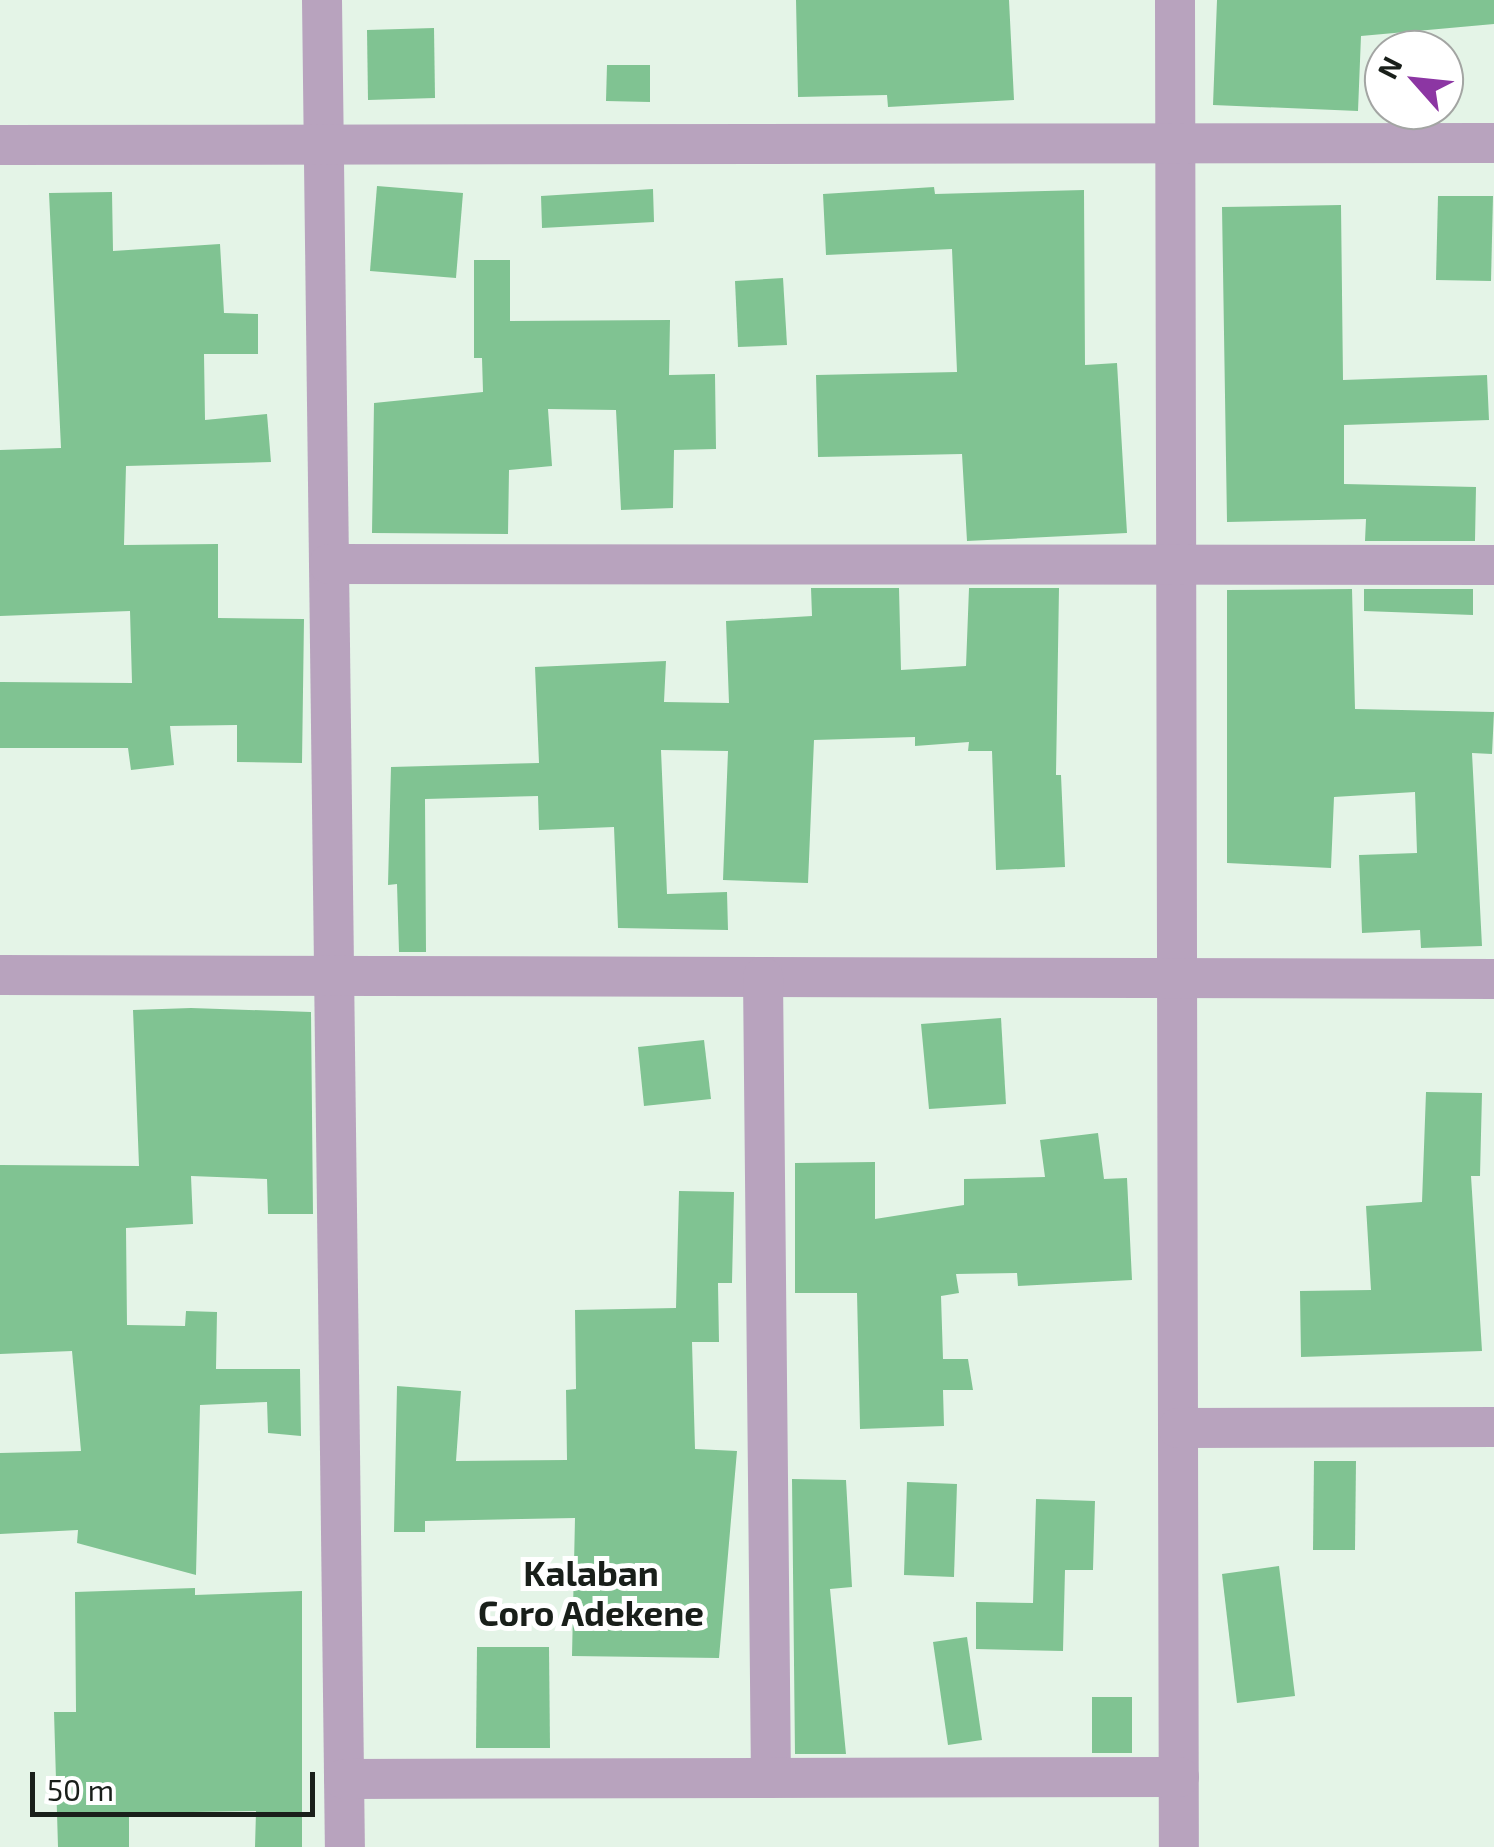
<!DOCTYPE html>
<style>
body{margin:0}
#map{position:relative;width:1494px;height:1847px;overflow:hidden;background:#e4f4e7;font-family:"Exo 2",sans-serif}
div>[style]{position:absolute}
.building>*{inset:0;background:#80c392}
.minor>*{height:40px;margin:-20px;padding:0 20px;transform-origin:20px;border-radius:20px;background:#b8a3be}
span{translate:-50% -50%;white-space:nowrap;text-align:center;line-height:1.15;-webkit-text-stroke:10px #fff;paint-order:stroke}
.quarter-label{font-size:35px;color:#191f1a;font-weight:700}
.north{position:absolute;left:1364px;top:30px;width:100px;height:100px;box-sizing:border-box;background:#fff;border:2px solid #a3a5a3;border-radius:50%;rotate:297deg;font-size:28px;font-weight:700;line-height:40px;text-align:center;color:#191f1a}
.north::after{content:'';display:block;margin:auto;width:35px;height:45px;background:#8c36a3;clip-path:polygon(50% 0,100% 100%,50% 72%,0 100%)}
.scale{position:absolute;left:30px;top:1772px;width:285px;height:45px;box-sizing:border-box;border:5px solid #191f1a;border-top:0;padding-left:12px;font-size:30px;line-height:35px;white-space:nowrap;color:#191f1a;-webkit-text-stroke:8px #fff;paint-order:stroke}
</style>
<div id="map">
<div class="building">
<div style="clip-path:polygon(796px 0,1009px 0,1014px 100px,888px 107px,887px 95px,798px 97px)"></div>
<div style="clip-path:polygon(1217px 0,1494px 0,1494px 24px,1361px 36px,1358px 111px,1213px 105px)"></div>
<div style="clip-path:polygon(434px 28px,435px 98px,368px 100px,367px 30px)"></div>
<div style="clip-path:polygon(607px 65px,650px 65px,650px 102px,606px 101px)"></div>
<div style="clip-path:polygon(377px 186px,463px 193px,456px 278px,370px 271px)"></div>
<div style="clip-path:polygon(934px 187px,935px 194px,1084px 190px,1085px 365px,1117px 363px,1127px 533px,967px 541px,962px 454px,818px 457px,816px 375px,957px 372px,952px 249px,826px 255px,823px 194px)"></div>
<div style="clip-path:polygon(653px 189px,654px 222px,542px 228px,541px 196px)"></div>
<div style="clip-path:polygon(112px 192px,113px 251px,220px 244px,224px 313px,258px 314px,258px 354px,204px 354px,205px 420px,267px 414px,271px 462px,126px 466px,124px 545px,218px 544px,218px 618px,304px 619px,302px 763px,237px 762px,237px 725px,170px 726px,174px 765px,131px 770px,128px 748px,0 748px,0 682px,132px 683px,130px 611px,0 616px,0 450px,61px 448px,49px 193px)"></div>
<div style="clip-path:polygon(1438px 196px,1493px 196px,1491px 281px,1436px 280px)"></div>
<div style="clip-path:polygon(1341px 205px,1343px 380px,1487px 375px,1489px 420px,1344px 425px,1344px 484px,1476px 487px,1475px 541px,1365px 541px,1366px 519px,1227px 522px,1222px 207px)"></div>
<div style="clip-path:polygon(474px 260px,510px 260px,510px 321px,670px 320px,669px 375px,715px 374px,716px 449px,674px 450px,673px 508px,621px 510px,616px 410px,548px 409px,552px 466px,509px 470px,508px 534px,372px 533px,374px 403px,483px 392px,482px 358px,474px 358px)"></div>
<div style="clip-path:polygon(783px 278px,787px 345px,738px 347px,735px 281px)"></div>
<div style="clip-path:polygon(811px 588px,899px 588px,901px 670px,966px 666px,969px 588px,1059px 588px,1056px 775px,1061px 775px,1065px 867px,996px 870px,992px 751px,968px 751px,969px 742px,915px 746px,915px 737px,814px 740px,808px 883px,723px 880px,728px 751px,661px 750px,667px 894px,727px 892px,728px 930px,618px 928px,614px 827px,539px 830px,538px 796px,425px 799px,426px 952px,399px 952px,397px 884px,388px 885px,391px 767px,539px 763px,535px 667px,666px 661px,664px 702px,729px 703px,726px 621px,812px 616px)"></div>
<div style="clip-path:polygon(1352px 589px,1355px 709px,1494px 712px,1492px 754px,1472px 753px,1482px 946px,1421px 948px,1420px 930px,1362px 933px,1359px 855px,1417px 853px,1415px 792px,1334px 797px,1331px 868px,1227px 863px,1227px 590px)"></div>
<div style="clip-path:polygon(1364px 589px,1473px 589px,1473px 615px,1364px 611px)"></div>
<div style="clip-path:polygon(191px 1008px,311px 1012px,313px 1214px,268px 1214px,267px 1179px,191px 1176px,193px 1224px,126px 1228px,127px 1325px,185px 1326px,186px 1311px,217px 1312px,216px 1369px,300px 1369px,301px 1436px,268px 1433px,267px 1402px,200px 1405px,196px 1575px,77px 1543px,78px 1530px,0 1534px,0 1453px,81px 1451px,72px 1351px,0 1354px,0 1165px,139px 1166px,133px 1010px)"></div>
<div style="clip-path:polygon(1001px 1018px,1006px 1104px,929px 1109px,921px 1024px)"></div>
<div style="clip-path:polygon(704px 1040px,711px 1099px,644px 1106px,638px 1047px)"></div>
<div style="clip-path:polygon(1426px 1092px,1482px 1093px,1480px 1176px,1471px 1176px,1482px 1351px,1301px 1357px,1300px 1291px,1371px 1290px,1366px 1206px,1422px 1202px)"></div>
<div style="clip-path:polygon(1098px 1133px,1104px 1179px,1127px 1178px,1132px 1280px,1018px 1286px,1017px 1273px,956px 1274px,959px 1293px,941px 1296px,943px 1359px,968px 1359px,973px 1390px,943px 1390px,944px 1426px,860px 1429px,857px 1293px,795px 1293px,795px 1163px,875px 1162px,875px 1219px,964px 1205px,964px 1179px,1045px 1177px,1040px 1140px)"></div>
<div style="clip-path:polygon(679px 1191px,734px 1192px,732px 1283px,718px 1283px,719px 1342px,692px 1342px,695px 1449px,737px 1451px,719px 1658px,572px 1656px,575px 1518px,425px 1521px,425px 1532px,394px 1532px,397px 1386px,461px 1391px,456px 1461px,567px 1460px,566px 1390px,576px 1389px,575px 1310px,676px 1308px)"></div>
<div style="clip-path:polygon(1314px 1461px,1356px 1461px,1355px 1550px,1313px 1550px)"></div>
<div style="clip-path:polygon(792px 1479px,846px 1480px,852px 1587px,830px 1589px,846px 1754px,795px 1754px)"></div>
<div style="clip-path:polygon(907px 1482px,957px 1484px,954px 1577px,904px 1575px)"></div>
<div style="clip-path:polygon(1036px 1499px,1095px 1501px,1093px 1570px,1065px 1570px,1063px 1651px,976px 1649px,976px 1602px,1033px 1603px)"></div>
<div style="clip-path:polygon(1279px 1566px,1295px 1696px,1237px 1703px,1222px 1574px)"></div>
<div style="clip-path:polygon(195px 1588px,195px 1595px,302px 1591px,302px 1847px,255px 1847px,256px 1811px,129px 1813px,129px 1847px,58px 1847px,54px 1712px,76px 1712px,75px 1592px)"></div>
<div style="clip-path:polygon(967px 1637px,982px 1740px,948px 1745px,933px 1642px)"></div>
<div style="clip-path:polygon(477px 1647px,549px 1647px,550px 1748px,476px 1748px)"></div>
<div style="clip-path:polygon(1092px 1697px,1132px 1697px,1132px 1753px,1092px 1753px)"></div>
</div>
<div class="minor">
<div style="left:322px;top:0;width:1847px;rotate:89.29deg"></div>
<div style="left:1175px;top:0;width:1847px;rotate:89.88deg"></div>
<div style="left:0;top:145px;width:1494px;rotate:-0.08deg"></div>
<div style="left:329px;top:564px;width:1165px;rotate:0.05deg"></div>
<div style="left:0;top:975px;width:1494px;rotate:0.15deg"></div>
<div style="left:763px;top:977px;width:801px;rotate:89.43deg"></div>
<div style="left:1178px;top:1428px;width:316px;rotate:-0.2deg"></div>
<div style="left:344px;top:1779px;width:835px;rotate:-0.14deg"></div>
</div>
<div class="quarter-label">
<span style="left:591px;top:1592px">Kalaban<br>Coro Adekene</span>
</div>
<div class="north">N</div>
<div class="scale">50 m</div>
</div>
